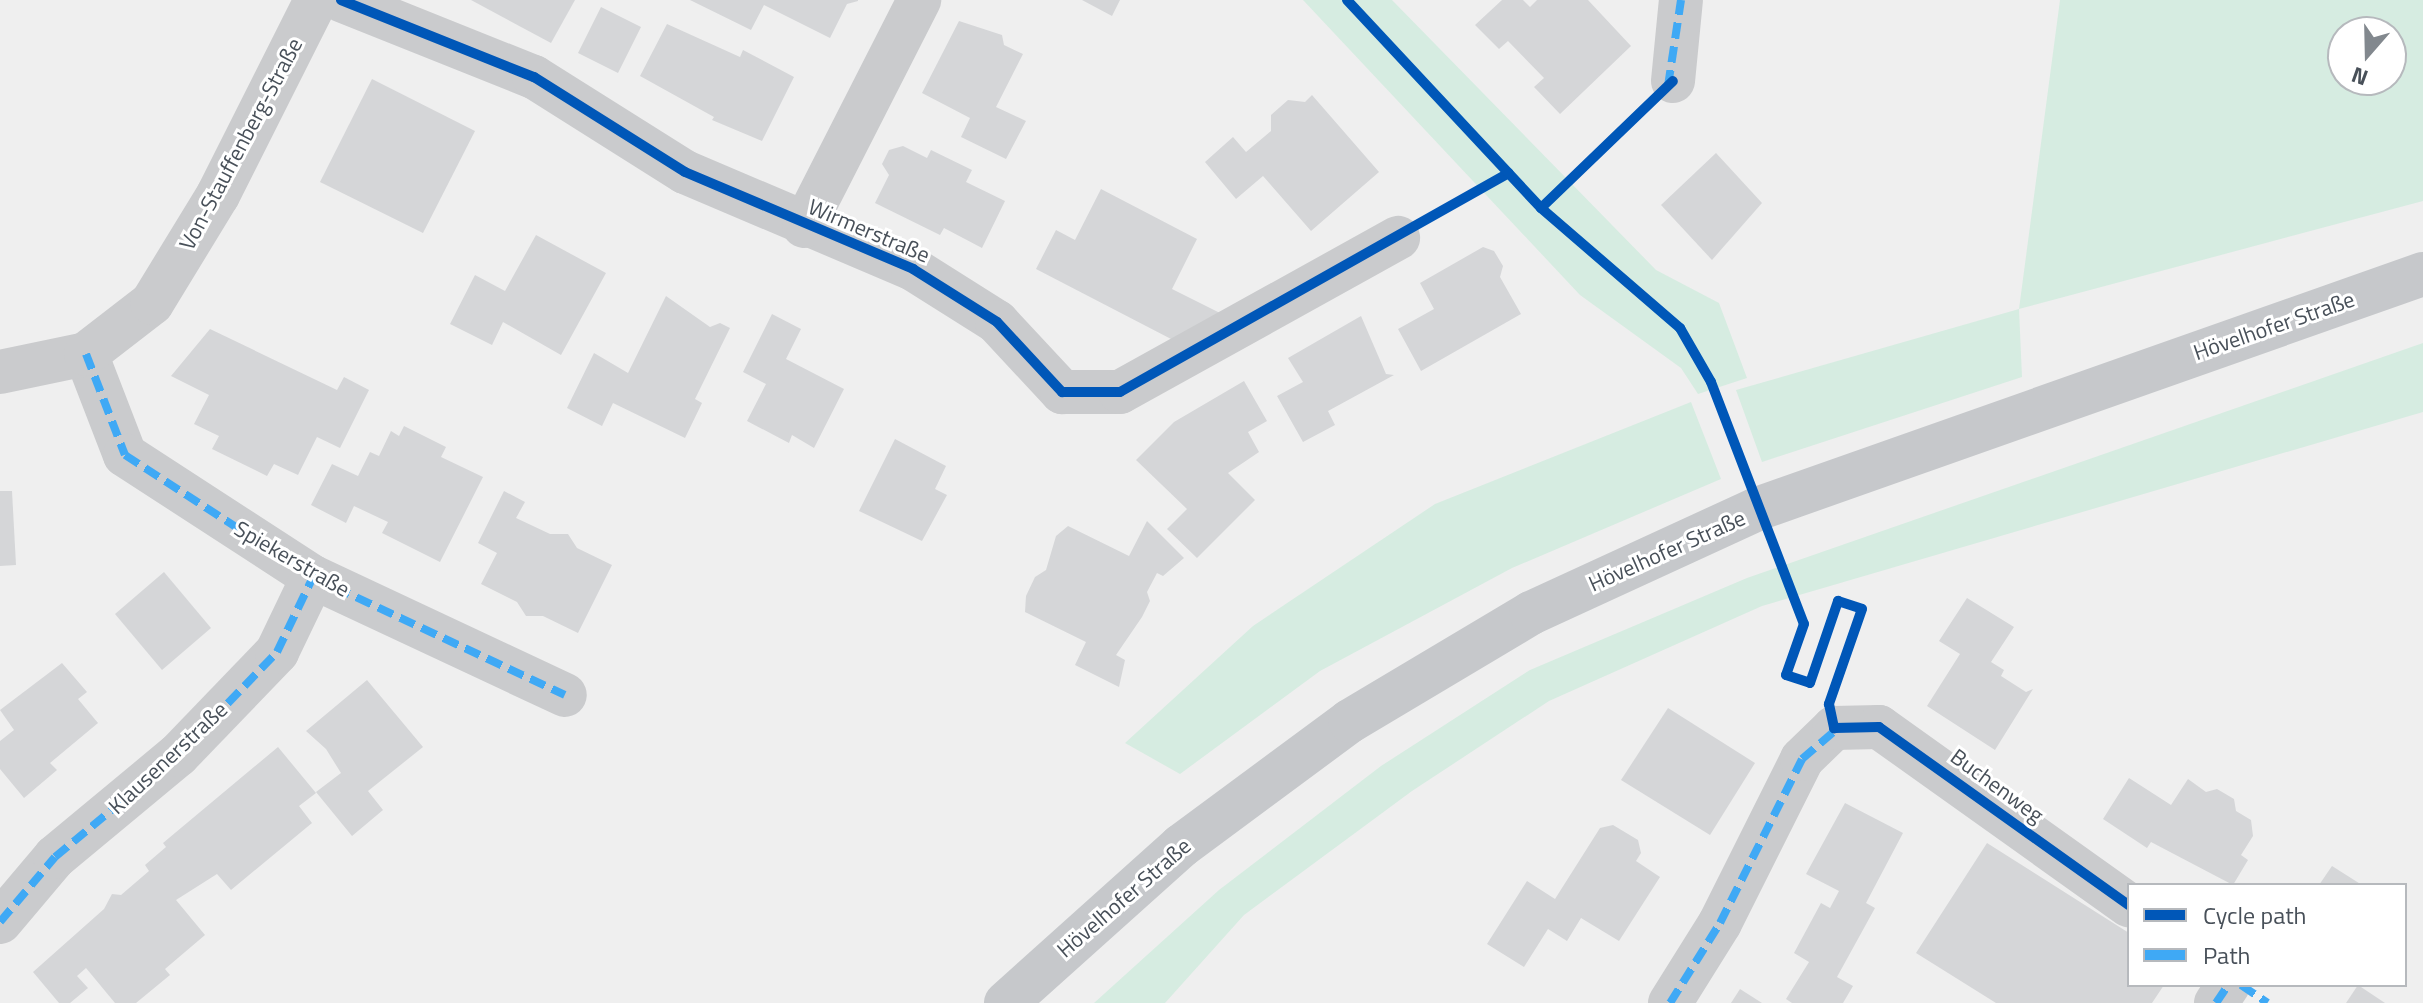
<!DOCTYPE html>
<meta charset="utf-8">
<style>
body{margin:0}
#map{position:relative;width:2423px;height:1003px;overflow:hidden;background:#efefef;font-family:"Titillium Web",sans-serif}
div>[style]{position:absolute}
.green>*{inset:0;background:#d6ece1}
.building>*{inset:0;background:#d5d6d8}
.minor>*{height:44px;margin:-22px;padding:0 22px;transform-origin:22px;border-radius:22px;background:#cacbcd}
.major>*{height:44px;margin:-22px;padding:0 22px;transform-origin:22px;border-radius:22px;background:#c6c8cb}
.quiet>*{height:8px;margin-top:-4px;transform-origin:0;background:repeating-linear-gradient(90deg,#3fa9f5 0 16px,transparent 0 24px)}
.cycleway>*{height:10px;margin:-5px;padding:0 5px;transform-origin:5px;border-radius:5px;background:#0057b8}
span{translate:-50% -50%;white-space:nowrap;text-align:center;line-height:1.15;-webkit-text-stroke:6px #fff;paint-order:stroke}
.street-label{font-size:22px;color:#485059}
.legend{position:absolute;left:2127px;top:883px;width:280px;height:104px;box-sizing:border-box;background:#fff;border:2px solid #b6b9bd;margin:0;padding:10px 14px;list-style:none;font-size:24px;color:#485059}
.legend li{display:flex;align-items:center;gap:16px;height:40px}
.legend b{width:40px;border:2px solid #b6b9bd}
.north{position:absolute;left:2327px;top:16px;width:80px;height:80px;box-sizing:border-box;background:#fff;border:2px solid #b6b9bd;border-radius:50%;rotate:200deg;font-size:22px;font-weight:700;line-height:32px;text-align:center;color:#485059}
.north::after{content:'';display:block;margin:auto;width:28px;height:36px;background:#82888e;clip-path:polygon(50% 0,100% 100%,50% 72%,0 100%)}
</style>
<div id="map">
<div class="green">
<div style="clip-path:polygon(1303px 0,1392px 0,1656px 270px,1719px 303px,1747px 378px,1698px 394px,1681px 368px,1580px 295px)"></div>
<div style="clip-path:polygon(evenodd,2060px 0,2423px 0,2423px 201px,2019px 309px,2022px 377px,1762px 462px,1736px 390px,2019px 309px,2060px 0,2391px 32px,2391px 80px,2343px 80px,2343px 32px,2391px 32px)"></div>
<div style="clip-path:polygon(2423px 343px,2423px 412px,1762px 606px,1549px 701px,1412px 791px,1244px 915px,1165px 1003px,1094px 1003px,1219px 890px,1381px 766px,1530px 670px,1747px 578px)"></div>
<div style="clip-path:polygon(1691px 402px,1721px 479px,1512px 568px,1320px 671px,1180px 774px,1125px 743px,1253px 626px,1435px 504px)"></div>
</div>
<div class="building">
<div style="clip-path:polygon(471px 0,575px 0,551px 43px)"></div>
<div style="clip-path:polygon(690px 0,858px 0,858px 1px,847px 4px,830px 38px,764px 5px,751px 30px)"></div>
<div style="clip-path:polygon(1082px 0,1120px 0,1112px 16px)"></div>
<div style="clip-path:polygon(1502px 0,1523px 0,1530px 7px,1537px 0,1588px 0,1631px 46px,1560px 114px,1534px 87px,1544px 78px,1508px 41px,1499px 49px,1475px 25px)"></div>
<div style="clip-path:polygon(601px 7px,641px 27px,618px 73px,578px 53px)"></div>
<div style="clip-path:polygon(959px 21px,1002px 35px,1004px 45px,1023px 54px,996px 107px,1026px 121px,1006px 159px,961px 137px,970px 118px,922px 93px)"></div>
<div style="clip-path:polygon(667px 24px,740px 57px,743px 50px,794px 77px,762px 141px,712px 120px,714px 117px,640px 76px)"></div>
<div style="clip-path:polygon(372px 79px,475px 131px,423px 233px,320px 182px)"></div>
<div style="clip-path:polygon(1312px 95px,1379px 172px,1311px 231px,1263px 176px,1236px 199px,1205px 162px,1233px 137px,1246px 152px,1271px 131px,1271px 115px,1288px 100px,1305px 102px)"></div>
<div style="clip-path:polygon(903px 146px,927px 158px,931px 150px,972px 170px,966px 182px,1005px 201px,982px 248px,944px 228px,940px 235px,875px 203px,889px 175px,882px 164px,889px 150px)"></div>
<div style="clip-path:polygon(1716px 153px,1762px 203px,1712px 260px,1661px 205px)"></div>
<div style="clip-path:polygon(1101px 189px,1197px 239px,1172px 289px,1220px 313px,1173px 340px,1036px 269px,1056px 230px,1075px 240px)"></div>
<div style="clip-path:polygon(536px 235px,606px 273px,561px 355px,503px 322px,492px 345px,450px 324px,475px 275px,505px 291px)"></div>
<div style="clip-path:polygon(1483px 247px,1494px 251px,1503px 266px,1500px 277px,1521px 314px,1421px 371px,1398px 329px,1434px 309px,1420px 283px)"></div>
<div style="clip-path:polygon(666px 296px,710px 327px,720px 323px,730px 328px,695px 399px,702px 403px,685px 438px,613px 403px,602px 426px,567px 408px,594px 353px,628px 373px)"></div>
<div style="clip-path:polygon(772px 314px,801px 329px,786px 359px,844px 389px,814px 448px,792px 435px,789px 443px,747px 421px,766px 384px,743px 372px)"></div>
<div style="clip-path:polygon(1361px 316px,1386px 374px,1394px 375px,1328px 411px,1335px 425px,1303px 442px,1277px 396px,1303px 382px,1288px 358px)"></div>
<div style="clip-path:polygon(210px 329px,337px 390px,344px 377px,369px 390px,340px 448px,317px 437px,298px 475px,274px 464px,267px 476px,212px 449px,219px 436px,194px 424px,209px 395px,171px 376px)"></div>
<div style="clip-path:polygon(1244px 381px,1267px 421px,1248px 432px,1259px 452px,1228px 473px,1255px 500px,1197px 558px,1167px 529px,1187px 509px,1136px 460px,1174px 422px)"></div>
<div style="clip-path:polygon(404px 426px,446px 447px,441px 457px,483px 477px,440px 562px,382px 533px,388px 522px,354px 506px,346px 523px,311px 505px,332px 464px,358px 476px,370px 452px,379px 456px,391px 431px,399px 436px)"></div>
<div style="clip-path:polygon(895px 439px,946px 466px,935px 489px,947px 495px,922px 541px,859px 511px)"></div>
<div style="clip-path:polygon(0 491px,12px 491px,16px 565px,0 566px)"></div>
<div style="clip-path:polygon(504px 491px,525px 502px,516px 518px,550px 534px,568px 534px,577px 548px,612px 565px,578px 633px,543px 616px,526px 616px,517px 602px,481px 584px,497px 553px,478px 543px)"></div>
<div style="clip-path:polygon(1147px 521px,1184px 558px,1163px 576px,1157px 573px,1147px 592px,1150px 601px,1142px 617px,1116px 655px,1125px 660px,1119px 687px,1075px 665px,1086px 642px,1025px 612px,1026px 596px,1035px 577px,1046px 570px,1056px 536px,1068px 526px,1129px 556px)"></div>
<div style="clip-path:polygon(164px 572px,211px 628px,162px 670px,115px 614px)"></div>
<div style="clip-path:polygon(1967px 598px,2014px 627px,1991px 662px,2004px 670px,2001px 676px,2026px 692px,2033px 689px,1995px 750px,1927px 706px,1960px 654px,1939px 641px)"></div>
<div style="clip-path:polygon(62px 663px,87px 692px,78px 699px,98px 723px,50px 763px,57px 770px,24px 798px,0 769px,0 741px,14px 730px,0 710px)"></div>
<div style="clip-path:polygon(367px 680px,423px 747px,368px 791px,383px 810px,352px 836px,316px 792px,341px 773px,326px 749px,306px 731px)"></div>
<div style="clip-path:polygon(1668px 708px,1755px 763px,1710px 835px,1621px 780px)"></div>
<div style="clip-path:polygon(278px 747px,316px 793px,299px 806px,312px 823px,231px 890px,217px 874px,176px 900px,205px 935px,165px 969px,170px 975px,136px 1003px,115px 1003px,86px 968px,77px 976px,88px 988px,70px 1003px,59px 1003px,33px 972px,104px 909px,112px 894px,121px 895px,149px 871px,145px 865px,166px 847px,163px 843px)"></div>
<div style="clip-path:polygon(2129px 778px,2171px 805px,2188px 779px,2206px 792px,2217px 789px,2234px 799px,2236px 811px,2251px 820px,2253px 836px,2241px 855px,2248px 860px,2233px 885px,2151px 842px,2147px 848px,2103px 819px)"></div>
<div style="clip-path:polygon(1845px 803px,1903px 833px,1866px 903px,1875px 908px,1837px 977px,1853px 986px,1843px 1003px,1792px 1003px,1786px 999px,1809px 962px,1794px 953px,1821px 903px,1830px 908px,1839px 891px,1806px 874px)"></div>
<div style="clip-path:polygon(1613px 825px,1638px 840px,1641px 853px,1636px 861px,1660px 877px,1619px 941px,1581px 918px,1567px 941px,1548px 929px,1524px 967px,1487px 944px,1527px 881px,1555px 899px,1600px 828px)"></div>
<div style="clip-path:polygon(1987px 843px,2129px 933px,2129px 985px,2164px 985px,2152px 1003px,1996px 1003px,1916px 953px)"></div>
<div style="clip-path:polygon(2332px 866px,2362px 885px,2319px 885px)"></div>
<div style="clip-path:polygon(2358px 985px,2385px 1003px,2346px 1003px)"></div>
<div style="clip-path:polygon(1740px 989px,1762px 1003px,1731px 1003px)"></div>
</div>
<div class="minor">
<div style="left:341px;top:0;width:208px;rotate:21.8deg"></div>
<div style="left:534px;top:77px;width:178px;rotate:32.2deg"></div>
<div style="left:685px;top:172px;width:248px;rotate:23deg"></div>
<div style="left:913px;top:269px;width:99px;rotate:32.2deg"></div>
<div style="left:997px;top:322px;width:96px;rotate:47.1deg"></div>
<div style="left:1062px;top:392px;width:58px"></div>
<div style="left:1120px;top:392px;width:318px;rotate:-29deg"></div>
<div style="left:1673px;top:81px;width:81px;rotate:-84.4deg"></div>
<div style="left:804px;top:226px;width:254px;rotate:-63deg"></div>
<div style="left:86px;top:354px;width:108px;rotate:68.9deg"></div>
<div style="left:125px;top:455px;width:224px;rotate:33deg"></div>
<div style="left:313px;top:577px;width:278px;rotate:25.1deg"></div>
<div style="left:0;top:372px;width:88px;rotate:-11.8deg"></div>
<div style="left:86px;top:354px;width:83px;rotate:-37.7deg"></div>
<div style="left:152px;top:303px;width:127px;rotate:-58.6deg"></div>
<div style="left:218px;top:195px;width:218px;rotate:-63.3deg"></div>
<div style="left:0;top:922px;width:85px;rotate:-49.8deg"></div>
<div style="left:55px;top:857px;width:160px;rotate:-39.7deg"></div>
<div style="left:178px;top:755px;width:143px;rotate:-46.1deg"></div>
<div style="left:277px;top:652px;width:83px;rotate:-64.4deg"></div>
<div style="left:1670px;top:1003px;width:94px;rotate:-58deg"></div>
<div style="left:1720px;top:923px;width:183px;rotate:-63.4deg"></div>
<div style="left:1802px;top:759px;width:45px;rotate:-44.1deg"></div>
<div style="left:1834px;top:728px;width:45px;rotate:-1.3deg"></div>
<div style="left:1879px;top:727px;width:307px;rotate:35.5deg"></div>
<div style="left:2216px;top:1003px;width:22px;rotate:-56deg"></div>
</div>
<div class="major">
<div style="left:1006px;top:1003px;width:235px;rotate:-41.9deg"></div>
<div style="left:1181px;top:846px;width:210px;rotate:-36.5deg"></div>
<div style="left:1350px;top:721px;width:211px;rotate:-30.8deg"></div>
<div style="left:1531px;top:613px;width:249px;rotate:-24.7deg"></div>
<div style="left:1757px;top:509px;width:706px;rotate:-19.44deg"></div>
</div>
<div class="quiet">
<div style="left:1668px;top:86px;width:87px;rotate:-81.4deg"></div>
<div style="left:86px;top:354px;width:108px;rotate:68.9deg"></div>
<div style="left:125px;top:455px;width:224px;rotate:33deg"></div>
<div style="left:313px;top:577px;width:278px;rotate:25.1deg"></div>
<div style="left:0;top:922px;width:85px;rotate:-49.8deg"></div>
<div style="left:55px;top:857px;width:160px;rotate:-39.7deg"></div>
<div style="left:178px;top:755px;width:143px;rotate:-46.1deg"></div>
<div style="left:277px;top:652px;width:83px;rotate:-64.4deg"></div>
<div style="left:2241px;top:985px;width:32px;rotate:34deg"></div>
<div style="left:1670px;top:1003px;width:94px;rotate:-58deg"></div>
<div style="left:1720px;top:923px;width:183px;rotate:-63.4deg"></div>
<div style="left:1802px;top:759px;width:48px;rotate:-40.7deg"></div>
<div style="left:2216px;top:1003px;width:22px;rotate:-56deg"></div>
</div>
<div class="cycleway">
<div style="left:341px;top:0;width:208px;rotate:21.8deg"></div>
<div style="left:534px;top:77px;width:178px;rotate:32.2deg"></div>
<div style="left:685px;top:172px;width:248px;rotate:23deg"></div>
<div style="left:913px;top:269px;width:99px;rotate:32.2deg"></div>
<div style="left:997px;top:322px;width:96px;rotate:47.1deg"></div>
<div style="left:1062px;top:392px;width:58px"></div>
<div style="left:1120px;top:392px;width:446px;rotate:-29.4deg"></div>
<div style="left:1347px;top:0;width:284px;rotate:47deg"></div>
<div style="left:1541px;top:208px;width:184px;rotate:40.8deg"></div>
<div style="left:1680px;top:328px;width:62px;rotate:60.1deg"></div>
<div style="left:1711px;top:382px;width:259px;rotate:69deg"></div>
<div style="left:1804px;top:624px;width:54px;rotate:109.4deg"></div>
<div style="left:1786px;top:675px;width:25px;rotate:18deg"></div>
<div style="left:1810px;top:683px;width:87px;rotate:-71.1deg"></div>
<div style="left:1838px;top:601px;width:25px;rotate:18deg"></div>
<div style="left:1862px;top:609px;width:101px;rotate:109.2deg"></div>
<div style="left:1829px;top:704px;width:25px;rotate:78deg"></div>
<div style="left:1834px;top:728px;width:45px;rotate:-1.3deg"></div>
<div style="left:1879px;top:727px;width:307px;rotate:35.5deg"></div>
<div style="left:1541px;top:208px;width:183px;rotate:-43.9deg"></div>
</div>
<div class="street-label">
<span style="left:241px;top:144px;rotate:-62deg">Von-Stauffenberg-Straße</span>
<span style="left:869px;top:231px;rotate:23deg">Wirmerstraße</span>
<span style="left:2274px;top:326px;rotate:-19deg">Hövelhofer Straße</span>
<span style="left:1667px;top:551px;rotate:-24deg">Hövelhofer Straße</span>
<span style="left:292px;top:559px;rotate:30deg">Spiekerstraße</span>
<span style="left:168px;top:758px;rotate:-43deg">Klausenerstraße</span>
<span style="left:1997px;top:786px;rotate:36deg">Buchenweg</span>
<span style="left:1124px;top:898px;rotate:-41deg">Hövelhofer Straße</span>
</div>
<ul class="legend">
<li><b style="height:10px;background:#0057b8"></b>Cycle path</li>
<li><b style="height:10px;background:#3fa9f5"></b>Path</li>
</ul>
<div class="north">N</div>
</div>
